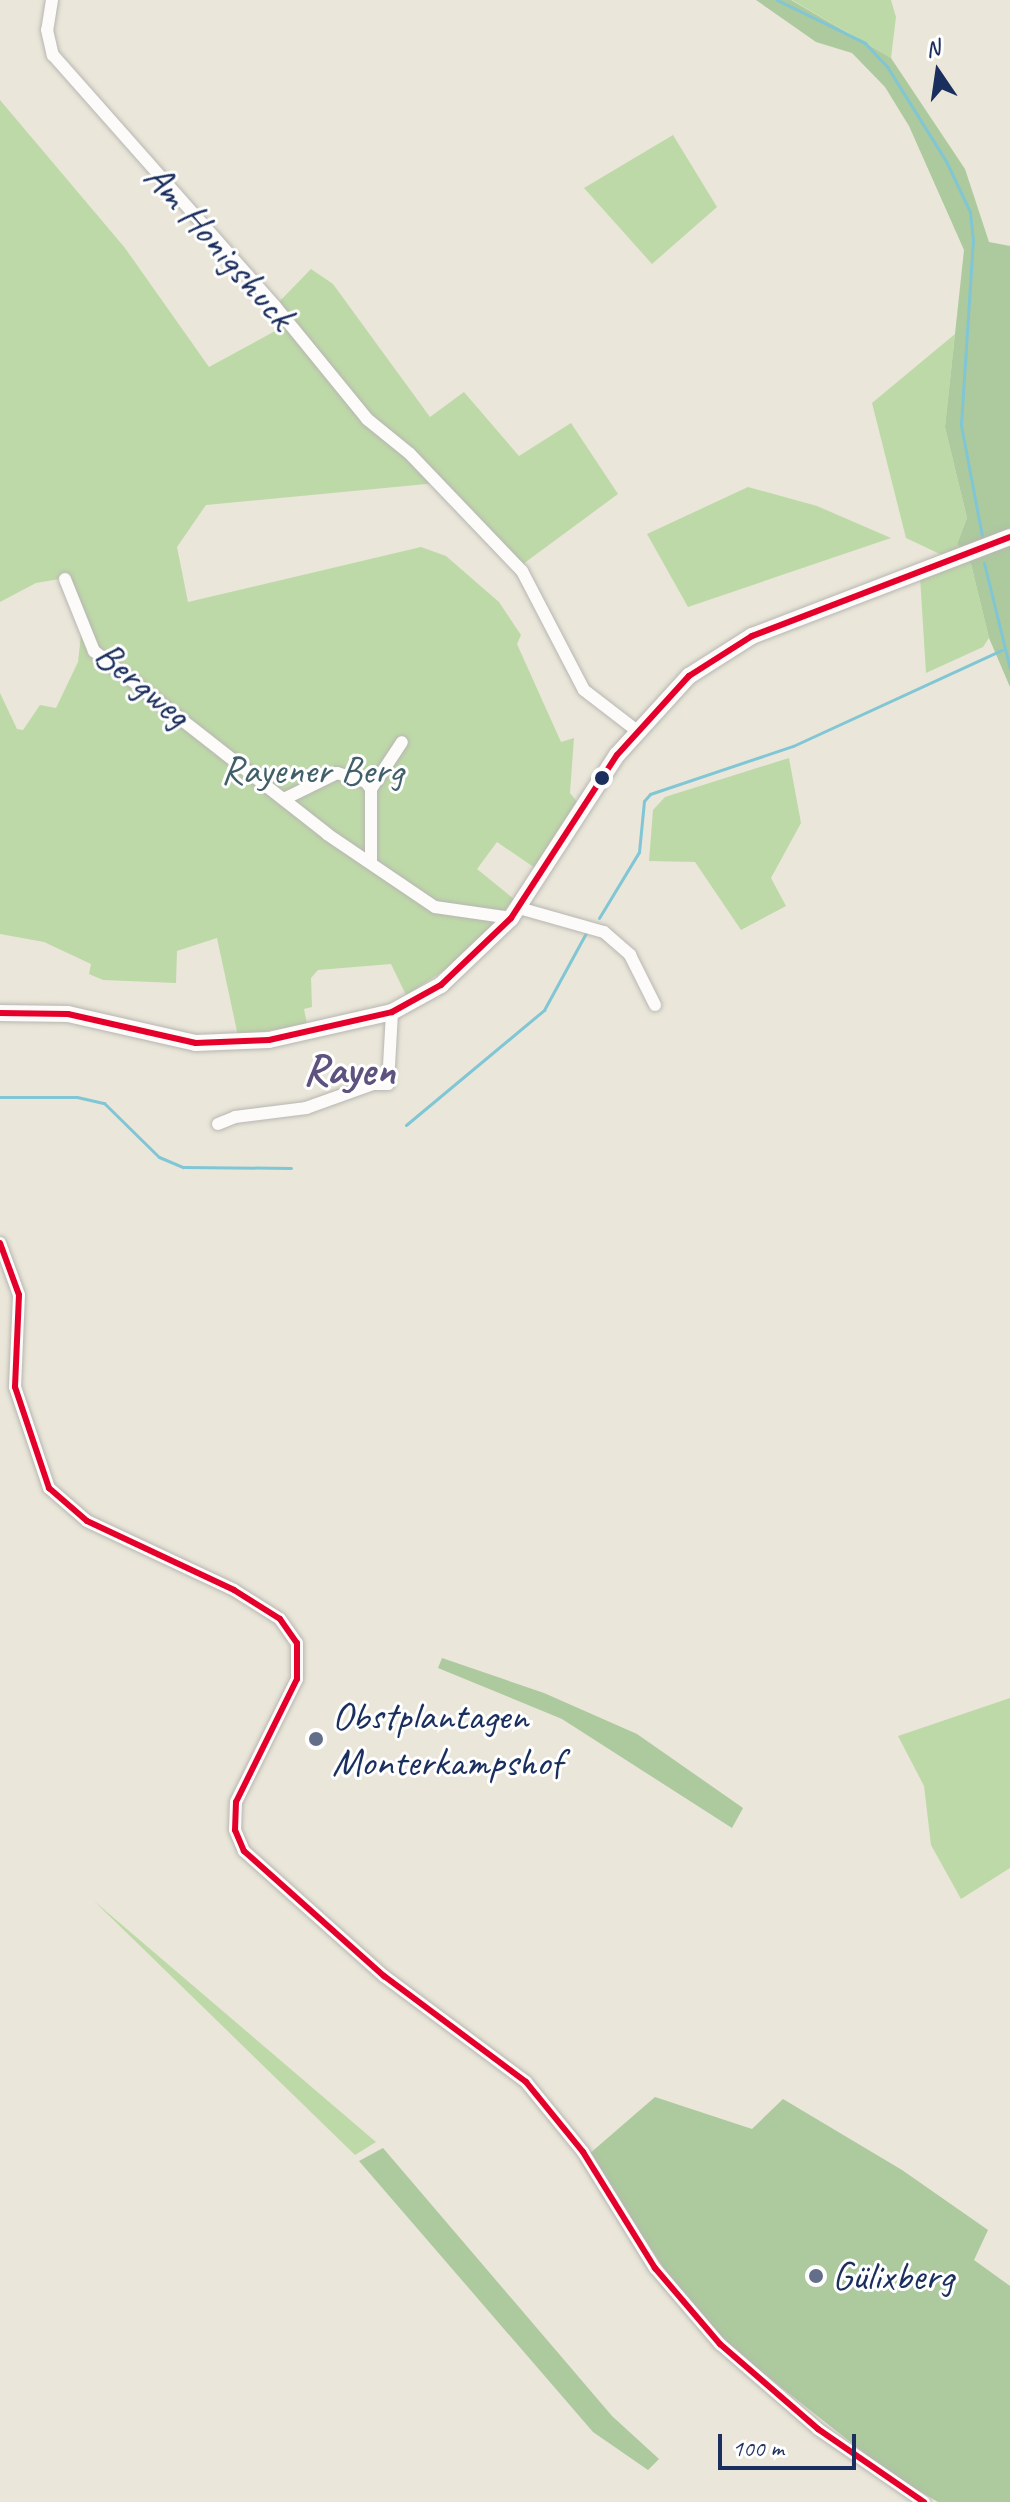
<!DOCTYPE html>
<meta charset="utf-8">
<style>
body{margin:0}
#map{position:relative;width:1010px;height:2502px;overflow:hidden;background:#eae6d9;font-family:Caveat,sans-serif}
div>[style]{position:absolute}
.green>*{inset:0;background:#bed9a8}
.forest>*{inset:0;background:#adc99e}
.stream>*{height:3px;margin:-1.5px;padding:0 1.5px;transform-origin:1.5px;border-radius:1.5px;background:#81c6d4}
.roads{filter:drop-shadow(0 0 2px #b6b6b2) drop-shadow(0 0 2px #b6b6b2)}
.minor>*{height:12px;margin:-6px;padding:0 6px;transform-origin:6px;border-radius:6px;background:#fcfbf9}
.major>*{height:16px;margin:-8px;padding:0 8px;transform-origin:8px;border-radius:8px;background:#fcfbf9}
.bus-1>*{height:6px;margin:-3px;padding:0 3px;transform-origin:3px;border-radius:3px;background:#e4002b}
.dots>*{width:22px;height:22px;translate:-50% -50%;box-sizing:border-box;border:4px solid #fff;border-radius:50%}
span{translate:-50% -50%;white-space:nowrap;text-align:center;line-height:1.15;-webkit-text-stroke:6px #fff;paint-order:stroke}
.street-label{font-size:40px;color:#1b2f5e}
.park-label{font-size:40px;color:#415f68}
.poi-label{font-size:40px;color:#1b2f5e}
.left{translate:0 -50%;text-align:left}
.quarter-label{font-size:44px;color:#5e527e;font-weight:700}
.north{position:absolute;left:898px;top:32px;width:80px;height:80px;-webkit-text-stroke:6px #fff;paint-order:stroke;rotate:347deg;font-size:22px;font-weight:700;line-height:32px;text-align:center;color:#1b2f5e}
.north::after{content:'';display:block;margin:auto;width:28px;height:36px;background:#1b2f5e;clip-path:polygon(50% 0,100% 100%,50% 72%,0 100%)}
.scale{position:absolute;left:718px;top:2434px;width:138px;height:36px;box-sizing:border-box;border:4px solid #1b2f5e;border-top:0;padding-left:10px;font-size:24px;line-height:28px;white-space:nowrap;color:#1b2f5e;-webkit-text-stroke:6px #fff;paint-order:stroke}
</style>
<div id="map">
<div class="green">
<div style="clip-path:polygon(792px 0,891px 0,896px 17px,891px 58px)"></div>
<div style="clip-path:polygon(0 100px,125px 248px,209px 367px,288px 324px,275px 306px,311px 269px,333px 284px,430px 417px,464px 392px,519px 456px,571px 423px,618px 494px,523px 564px,437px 483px,206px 505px,177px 547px,188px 602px,421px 547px,446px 556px,499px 602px,521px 635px,517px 644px,561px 742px,574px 738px,570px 793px,578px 803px,535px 868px,497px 842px,477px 869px,514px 899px,468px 955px,406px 995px,391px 964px,318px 970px,311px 978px,312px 1007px,304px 1009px,307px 1024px,238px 1036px,217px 938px,177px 951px,176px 983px,103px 980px,89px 974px,91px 964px,44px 942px,0 934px,0 693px,17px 729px,23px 730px,40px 705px,56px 708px,78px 662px,81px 635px,66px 578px,36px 583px,0 602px)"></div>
<div style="clip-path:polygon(673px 135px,717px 207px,652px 264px,584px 188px)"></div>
<div style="clip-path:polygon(955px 334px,945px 427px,967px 518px,957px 544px,971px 564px,989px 638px,983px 647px,926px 673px,920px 577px,942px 555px,906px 538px,872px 403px)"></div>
<div style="clip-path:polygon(748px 487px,817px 506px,891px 538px,688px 607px,647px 534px)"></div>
<div style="clip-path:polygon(789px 758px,801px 823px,771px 878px,786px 906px,741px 930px,695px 862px,649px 861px,653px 810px,665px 797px)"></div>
<div style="clip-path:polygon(1010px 1698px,1010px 1868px,961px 1899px,931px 1845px,924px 1786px,898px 1736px)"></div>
<div style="clip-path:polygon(94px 1901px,376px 2142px,355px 2155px)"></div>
</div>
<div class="forest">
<div style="clip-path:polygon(756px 0,791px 0,891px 58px,965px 169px,989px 242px,1010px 246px,1010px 687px,989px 638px,971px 564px,957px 544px,967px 518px,945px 427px,964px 250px,909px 126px,885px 87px,852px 53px,816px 42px)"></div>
<div style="clip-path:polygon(442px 1658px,544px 1693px,637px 1734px,743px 1808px,732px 1828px,562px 1719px,438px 1668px)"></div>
<div style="clip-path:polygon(655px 2097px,752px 2129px,783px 2099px,902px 2170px,988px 2230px,974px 2260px,1010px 2286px,1010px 2502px,938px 2502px,891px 2474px,735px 2351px,677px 2288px,588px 2155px)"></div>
<div style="clip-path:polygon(383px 2148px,612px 2416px,659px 2459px,648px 2470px,593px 2432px,359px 2161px)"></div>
</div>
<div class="stream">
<div style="left:777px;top:0;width:98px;rotate:26deg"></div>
<div style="left:865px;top:43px;width:34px;rotate:47deg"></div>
<div style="left:888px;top:68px;width:110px;rotate:58.1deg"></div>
<div style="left:946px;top:161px;width:56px;rotate:64.8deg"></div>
<div style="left:970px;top:212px;width:27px;rotate:84deg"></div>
<div style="left:973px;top:239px;width:186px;rotate:93.7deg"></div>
<div style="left:961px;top:425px;width:113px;rotate:79.3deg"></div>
<div style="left:984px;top:563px;width:109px;rotate:76.2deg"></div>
<div style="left:599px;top:918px;width:77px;rotate:-58.8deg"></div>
<div style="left:639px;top:852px;width:51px;rotate:-84.4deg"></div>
<div style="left:644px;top:801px;width:9px;rotate:-49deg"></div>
<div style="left:650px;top:794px;width:151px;rotate:-18.6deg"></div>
<div style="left:793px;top:746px;width:230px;rotate:-24.7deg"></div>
<div style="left:0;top:1097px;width:77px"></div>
<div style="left:77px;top:1097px;width:28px;rotate:13deg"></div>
<div style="left:104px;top:1103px;width:77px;rotate:44.5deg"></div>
<div style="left:159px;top:1157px;width:26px;rotate:23deg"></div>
<div style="left:183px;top:1167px;width:108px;rotate:0.5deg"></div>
<div style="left:406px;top:1125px;width:180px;rotate:-39.8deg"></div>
<div style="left:544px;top:1010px;width:88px;rotate:-61.4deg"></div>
</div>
<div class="roads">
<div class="minor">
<div style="left:52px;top:0;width:30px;rotate:99deg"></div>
<div style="left:47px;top:30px;width:26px;rotate:77deg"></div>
<div style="left:53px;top:55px;width:335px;rotate:48.5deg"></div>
<div style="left:275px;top:306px;width:146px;rotate:50.8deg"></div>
<div style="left:367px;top:419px;width:55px;rotate:39.1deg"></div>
<div style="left:410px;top:454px;width:162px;rotate:46.3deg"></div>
<div style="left:522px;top:571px;width:134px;rotate:62.5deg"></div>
<div style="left:584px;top:690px;width:66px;rotate:37.6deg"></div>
<div style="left:65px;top:579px;width:78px;rotate:68.1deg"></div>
<div style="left:94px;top:651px;width:296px;rotate:38.1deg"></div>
<div style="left:327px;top:834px;width:130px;rotate:34.1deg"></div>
<div style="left:435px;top:907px;width:77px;rotate:8.2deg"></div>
<div style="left:371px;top:789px;width:56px;rotate:-56.6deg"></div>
<div style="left:284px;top:799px;width:59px;rotate:-26.1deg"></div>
<div style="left:337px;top:773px;width:30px;rotate:17deg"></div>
<div style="left:366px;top:782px;width:9px;rotate:54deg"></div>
<div style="left:371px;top:789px;width:73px;rotate:90deg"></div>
<div style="left:519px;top:908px;width:88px;rotate:15.8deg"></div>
<div style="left:604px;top:932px;width:35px;rotate:41deg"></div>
<div style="left:630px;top:955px;width:56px;rotate:63.4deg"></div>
<div style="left:218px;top:1124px;width:18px;rotate:-22deg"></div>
<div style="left:235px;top:1117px;width:72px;rotate:-7.2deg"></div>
<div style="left:306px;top:1108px;width:71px;rotate:-19.7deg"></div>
<div style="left:373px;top:1084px;width:15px"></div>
<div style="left:388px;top:1084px;width:72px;rotate:-86.8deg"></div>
<div style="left:0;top:1243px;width:55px;rotate:69.9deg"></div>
<div style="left:19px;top:1295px;width:92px;rotate:92.5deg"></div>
<div style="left:15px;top:1387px;width:107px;rotate:71.4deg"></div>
<div style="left:49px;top:1488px;width:50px;rotate:41deg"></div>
<div style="left:87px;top:1521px;width:162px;rotate:25.1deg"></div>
<div style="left:234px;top:1590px;width:54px;rotate:32.2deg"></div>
<div style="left:280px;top:1619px;width:29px;rotate:55deg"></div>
<div style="left:297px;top:1643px;width:36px;rotate:90deg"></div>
<div style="left:297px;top:1679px;width:137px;rotate:116.4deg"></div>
<div style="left:236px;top:1802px;width:28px;rotate:92deg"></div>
<div style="left:235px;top:1830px;width:23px;rotate:67deg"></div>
<div style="left:244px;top:1851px;width:188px;rotate:41.8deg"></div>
<div style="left:384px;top:1976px;width:177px;rotate:36.7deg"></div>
<div style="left:526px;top:2082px;width:90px;rotate:50.8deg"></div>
<div style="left:583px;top:2152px;width:137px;rotate:58.2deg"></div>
<div style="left:655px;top:2268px;width:100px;rotate:49.5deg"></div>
<div style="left:720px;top:2344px;width:130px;rotate:40.9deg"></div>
<div style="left:818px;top:2429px;width:129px;rotate:34.6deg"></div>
</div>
<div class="major">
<div style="left:0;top:1013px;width:68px;rotate:0.8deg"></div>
<div style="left:68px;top:1014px;width:131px;rotate:12.8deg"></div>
<div style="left:196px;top:1043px;width:73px;rotate:-2.4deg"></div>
<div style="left:269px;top:1040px;width:126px;rotate:-12.8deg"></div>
<div style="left:392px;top:1012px;width:56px;rotate:-28.9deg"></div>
<div style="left:441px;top:985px;width:97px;rotate:-43.7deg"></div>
<div style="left:511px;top:918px;width:194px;rotate:-57deg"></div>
<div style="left:617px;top:755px;width:107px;rotate:-47.7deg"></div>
<div style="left:689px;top:676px;width:75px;rotate:-32.4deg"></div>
<div style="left:752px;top:636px;width:276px;rotate:-21deg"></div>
</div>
</div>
<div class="bus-1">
<div style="left:0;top:1013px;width:68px;rotate:0.8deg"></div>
<div style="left:68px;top:1014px;width:131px;rotate:12.8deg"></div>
<div style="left:196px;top:1043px;width:73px;rotate:-2.4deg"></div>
<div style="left:269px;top:1040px;width:126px;rotate:-12.8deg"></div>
<div style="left:392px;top:1012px;width:56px;rotate:-28.9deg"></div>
<div style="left:441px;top:985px;width:97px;rotate:-43.7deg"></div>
<div style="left:511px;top:918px;width:194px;rotate:-57deg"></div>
<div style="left:617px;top:755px;width:107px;rotate:-47.7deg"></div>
<div style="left:689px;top:676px;width:75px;rotate:-32.4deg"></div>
<div style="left:752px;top:636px;width:276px;rotate:-21deg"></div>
<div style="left:0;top:1243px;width:55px;rotate:69.9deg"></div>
<div style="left:19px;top:1295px;width:92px;rotate:92.5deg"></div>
<div style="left:15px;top:1387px;width:107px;rotate:71.4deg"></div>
<div style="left:49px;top:1488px;width:50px;rotate:41deg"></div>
<div style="left:87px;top:1521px;width:162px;rotate:25.1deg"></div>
<div style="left:234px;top:1590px;width:54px;rotate:32.2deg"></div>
<div style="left:280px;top:1619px;width:29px;rotate:55deg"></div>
<div style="left:297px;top:1643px;width:36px;rotate:90deg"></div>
<div style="left:297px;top:1679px;width:137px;rotate:116.4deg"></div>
<div style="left:236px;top:1802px;width:28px;rotate:92deg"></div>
<div style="left:235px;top:1830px;width:23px;rotate:67deg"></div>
<div style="left:244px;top:1851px;width:188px;rotate:41.8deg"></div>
<div style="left:384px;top:1976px;width:177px;rotate:36.7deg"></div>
<div style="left:526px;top:2082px;width:90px;rotate:50.8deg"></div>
<div style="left:583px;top:2152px;width:137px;rotate:58.2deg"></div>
<div style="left:655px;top:2268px;width:100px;rotate:49.5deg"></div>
<div style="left:720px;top:2344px;width:130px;rotate:40.9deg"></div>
<div style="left:818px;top:2429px;width:129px;rotate:34.6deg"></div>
</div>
<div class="dots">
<div style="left:602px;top:778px;background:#1b2f5e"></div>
<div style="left:316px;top:1739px;background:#636f89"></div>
<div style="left:816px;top:2276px;background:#636f89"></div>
</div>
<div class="street-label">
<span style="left:220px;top:246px;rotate:49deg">Am Honigshuck</span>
<span style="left:143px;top:684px;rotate:40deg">Bergweg</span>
</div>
<div class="park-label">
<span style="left:312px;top:770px">Rayener Berg</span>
</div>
<div class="poi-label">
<span class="left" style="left:332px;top:1739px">Obstplantagen<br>Monterkampshof</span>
<span class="left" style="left:832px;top:2276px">Gülixberg</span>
</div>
<div class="quarter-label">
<span style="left:349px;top:1070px">Rayen</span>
</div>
<div class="north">N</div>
<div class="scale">100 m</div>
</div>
